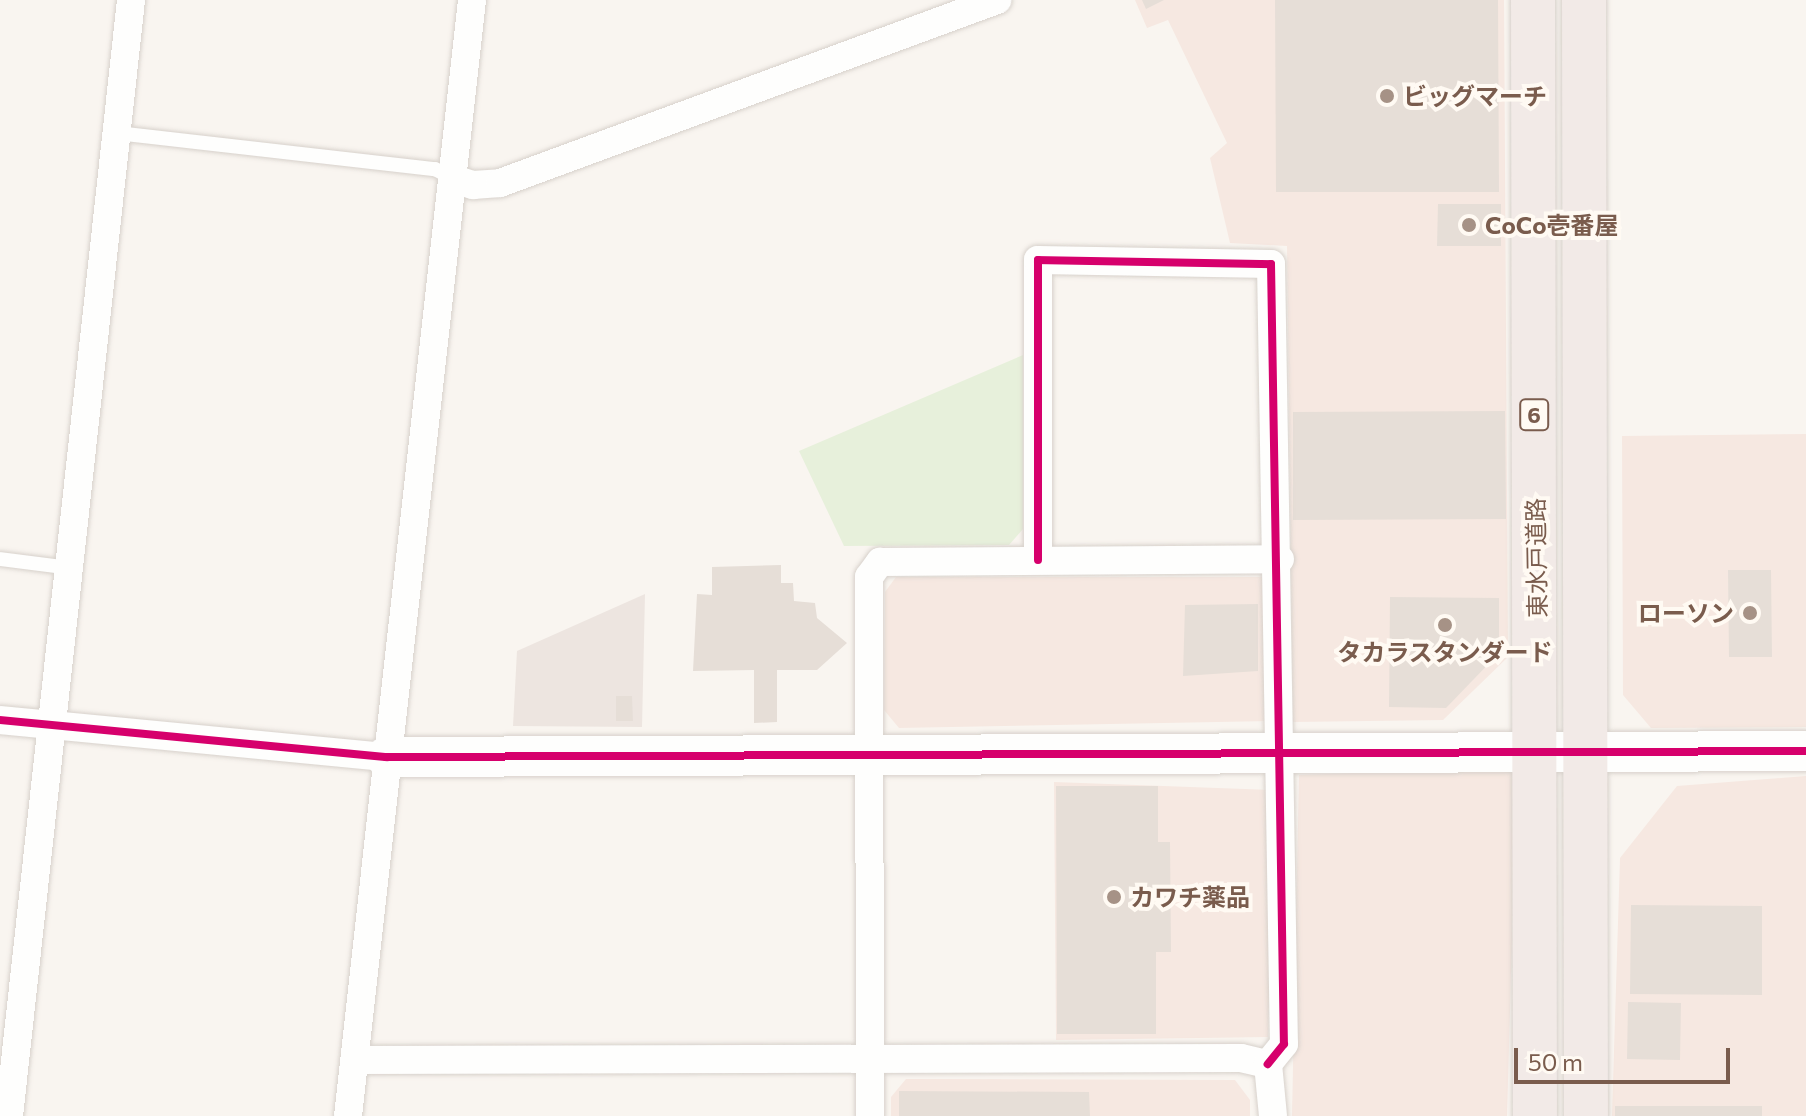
<!DOCTYPE html>
<meta charset="utf-8">
<style>
body{margin:0}
#map{position:relative;width:1806px;height:1116px;overflow:hidden;background:#f9f5f0;font-family:Commissioner,"Noto Sans JP",sans-serif}
div>[style]{position:absolute}
.commercial>*{inset:0;background:#f6e8e1}
.industrial>*{inset:0;background:#ede5e0}
.green>*{inset:0;background:#e7f0db}
.building>*{inset:0;background:#e6ded7}
.roads{filter:drop-shadow(0 0 2px #d7d1cb) drop-shadow(0 0 2px #d7d1cb)}
.lane>*{height:14px;margin:-7px;padding:0 7px;transform-origin:7px;border-radius:7px;background:#fefefd}
.street>*{height:28px;margin:-14px;padding:0 14px;transform-origin:14px;border-radius:14px;background:#fefefd}
.secondary>*{height:40px;margin:-20px;padding:0 20px;transform-origin:20px;border-radius:20px;background:#fefefd}
.highway>*{height:44px;margin:-22px;padding:0 22px;transform-origin:22px;border-radius:22px;background:#f2eae7}
.cycleway>*{height:8px;margin:-4px;padding:0 4px;transform-origin:4px;border-radius:4px;background:#d6006c}
.dots>*{width:22px;height:22px;translate:-50% -50%;box-sizing:border-box;border:4px solid #fffaf3;border-radius:50%}
span{translate:-50% -50%;white-space:nowrap;text-align:center;line-height:1.15;-webkit-text-stroke:8px #fffaf3;paint-order:stroke}
.shield-label span{padding:2px 6px;background:#fffaf3;border:2px solid;border-radius:6px;-webkit-text-stroke-width:0}
.shield-label{font-size:22px;color:#7a5c4d;font-weight:700}
.poi-label{font-size:24px;color:#7a5c4d;font-weight:700}
.left{translate:0 -50%;text-align:left}
.right{translate:-100% -50%;text-align:right}
.street-label{font-size:24px;color:#7a5c4d}
.scale{position:absolute;left:1514px;top:1048px;width:216px;height:36px;box-sizing:border-box;border:4px solid #7a5c4d;border-top:0;padding-left:10px;font-size:24px;line-height:28px;white-space:nowrap;color:#7a5c4d;-webkit-text-stroke:6px #fffaf3;paint-order:stroke}
</style>
<div id="map">
<div class="commercial">
<div style="clip-path:polygon(1135px 0,1504px 0,1508px 657px,1443px 720px,1293px 722px,1287px 246px,1230px 243px,1210px 158px,1227px 143px,1168px 20px,1147px 28px)"></div>
<div style="clip-path:polygon(1806px 434px,1806px 727px,1651px 728px,1623px 695px,1622px 436px)"></div>
<div style="clip-path:polygon(896px 577px,1269px 577px,1271px 721px,899px 728px,884px 710px,885px 592px)"></div>
<div style="clip-path:polygon(1517px 767px,1507px 1116px,1292px 1116px,1299px 775px)"></div>
<div style="clip-path:polygon(1806px 776px,1806px 1116px,1612px 1116px,1620px 858px,1677px 786px)"></div>
<div style="clip-path:polygon(1054px 782px,1273px 790px,1268px 1037px,1056px 1040px)"></div>
<div style="clip-path:polygon(906px 1079px,1235px 1080px,1250px 1100px,1250px 1116px,891px 1116px,891px 1097px)"></div>
</div>
<div class="industrial">
<div style="clip-path:polygon(645px 594px,642px 727px,513px 726px,517px 651px)"></div>
</div>
<div class="green">
<div style="clip-path:polygon(1023px 355px,1023px 529px,1009px 545px,844px 546px,799px 451px)"></div>
</div>
<div class="building">
<div style="clip-path:polygon(1142px 0,1164px 0,1146px 9px)"></div>
<div style="clip-path:polygon(1275px 0,1498px 0,1499px 192px,1276px 192px)"></div>
<div style="clip-path:polygon(1438px 204px,1501px 204px,1501px 246px,1437px 246px)"></div>
<div style="clip-path:polygon(1505px 411px,1506px 519px,1293px 520px,1293px 412px)"></div>
<div style="clip-path:polygon(781px 565px,781px 583px,793px 583px,794px 601px,815px 603px,817px 618px,847px 643px,817px 670px,777px 670px,777px 722px,754px 723px,754px 670px,693px 671px,697px 594px,712px 595px,712px 567px)"></div>
<div style="clip-path:polygon(1728px 570px,1771px 570px,1772px 657px,1729px 657px)"></div>
<div style="clip-path:polygon(1390px 597px,1499px 598px,1499px 653px,1446px 708px,1389px 707px)"></div>
<div style="clip-path:polygon(1258px 604px,1258px 671px,1183px 676px,1185px 605px)"></div>
<div style="clip-path:polygon(616px 696px,632px 696px,633px 721px,616px 721px)"></div>
<div style="clip-path:polygon(1056px 786px,1158px 786px,1158px 842px,1170px 842px,1171px 952px,1156px 952px,1156px 1034px,1057px 1034px)"></div>
<div style="clip-path:polygon(1631px 905px,1762px 906px,1762px 995px,1630px 994px)"></div>
<div style="clip-path:polygon(1628px 1002px,1681px 1003px,1680px 1060px,1627px 1059px)"></div>
<div style="clip-path:polygon(899px 1091px,1089px 1092px,1090px 1116px,899px 1116px)"></div>
<div style="clip-path:polygon(1615px 1106px,1762px 1106px,1762px 1116px,1615px 1116px)"></div>
</div>
<div class="roads">
<div class="lane">
<div style="left:117px;top:133px;width:320px;rotate:6.5deg"></div>
<div style="left:435px;top:169px;width:21px;rotate:28deg"></div>
<div style="left:0;top:559px;width:71px;rotate:7.3deg"></div>
</div>
<div class="street">
<div style="left:454px;top:179px;width:20px;rotate:18deg"></div>
<div style="left:473px;top:185px;width:27px;rotate:-4deg"></div>
<div style="left:500px;top:183px;width:530px;rotate:-20.21deg"></div>
<div style="left:1038px;top:560px;width:300px;rotate:-90deg"></div>
<div style="left:1038px;top:260px;width:233px;rotate:1deg"></div>
<div style="left:1271px;top:264px;width:780px;rotate:89.05deg"></div>
<div style="left:1284px;top:1044px;width:26px;rotate:129deg"></div>
<div style="left:0;top:720px;width:388px;rotate:5.5deg"></div>
<div style="left:355px;top:1060px;width:886px;rotate:-0.13deg"></div>
<div style="left:1241px;top:1058px;width:28px;rotate:13deg"></div>
<div style="left:1268px;top:1064px;width:52px;rotate:84.5deg"></div>
<div style="left:9px;top:1116px;width:1123px;rotate:-83.76deg"></div>
<div style="left:348px;top:1116px;width:1123px;rotate:-83.66deg"></div>
<div style="left:870px;top:1116px;width:539px;rotate:-90.11deg"></div>
<div style="left:869px;top:577px;width:19px;rotate:-54deg"></div>
<div style="left:880px;top:562px;width:400px;rotate:-0.4deg"></div>
</div>
<div class="secondary">
<div style="left:386px;top:757px;width:1420px;rotate:-0.24deg"></div>
</div>
<div class="highway">
<div style="left:1533px;top:0;width:1116px;rotate:89.9deg"></div>
<div style="left:1584px;top:0;width:1116px;rotate:89.9deg"></div>
</div>
</div>
<div class="cycleway">
<div style="left:1038px;top:560px;width:300px;rotate:-90deg"></div>
<div style="left:1038px;top:260px;width:233px;rotate:1deg"></div>
<div style="left:1271px;top:264px;width:780px;rotate:89.05deg"></div>
<div style="left:1284px;top:1044px;width:26px;rotate:129deg"></div>
<div style="left:0;top:720px;width:388px;rotate:5.5deg"></div>
<div style="left:386px;top:757px;width:1420px;rotate:-0.24deg"></div>
</div>
<div class="dots">
<div style="left:1387px;top:96px;background:#a69286"></div>
<div style="left:1469px;top:225px;background:#a69286"></div>
<div style="left:1750px;top:613px;background:#a69286"></div>
<div style="left:1445px;top:625px;background:#a69286"></div>
<div style="left:1114px;top:897px;background:#a69286"></div>
</div>
<div class="shield-label">
<span style="left:1534px;top:415px">6</span>
</div>
<div class="poi-label">
<span class="left" style="left:1403px;top:96px">ビッグマーチ</span>
<span class="left" style="left:1485px;top:225px">CoCo壱番屋</span>
<span class="right" style="left:1734px;top:613px">ローソン</span>
<span style="left:1445px;top:652px">タカラスタンダード</span>
<span class="left" style="left:1130px;top:897px">カワチ薬品</span>
</div>
<div class="street-label">
<span style="left:1536px;top:558px;rotate:-91deg">東水戸道路</span>
</div>
<div class="scale">50 m</div>
</div>
